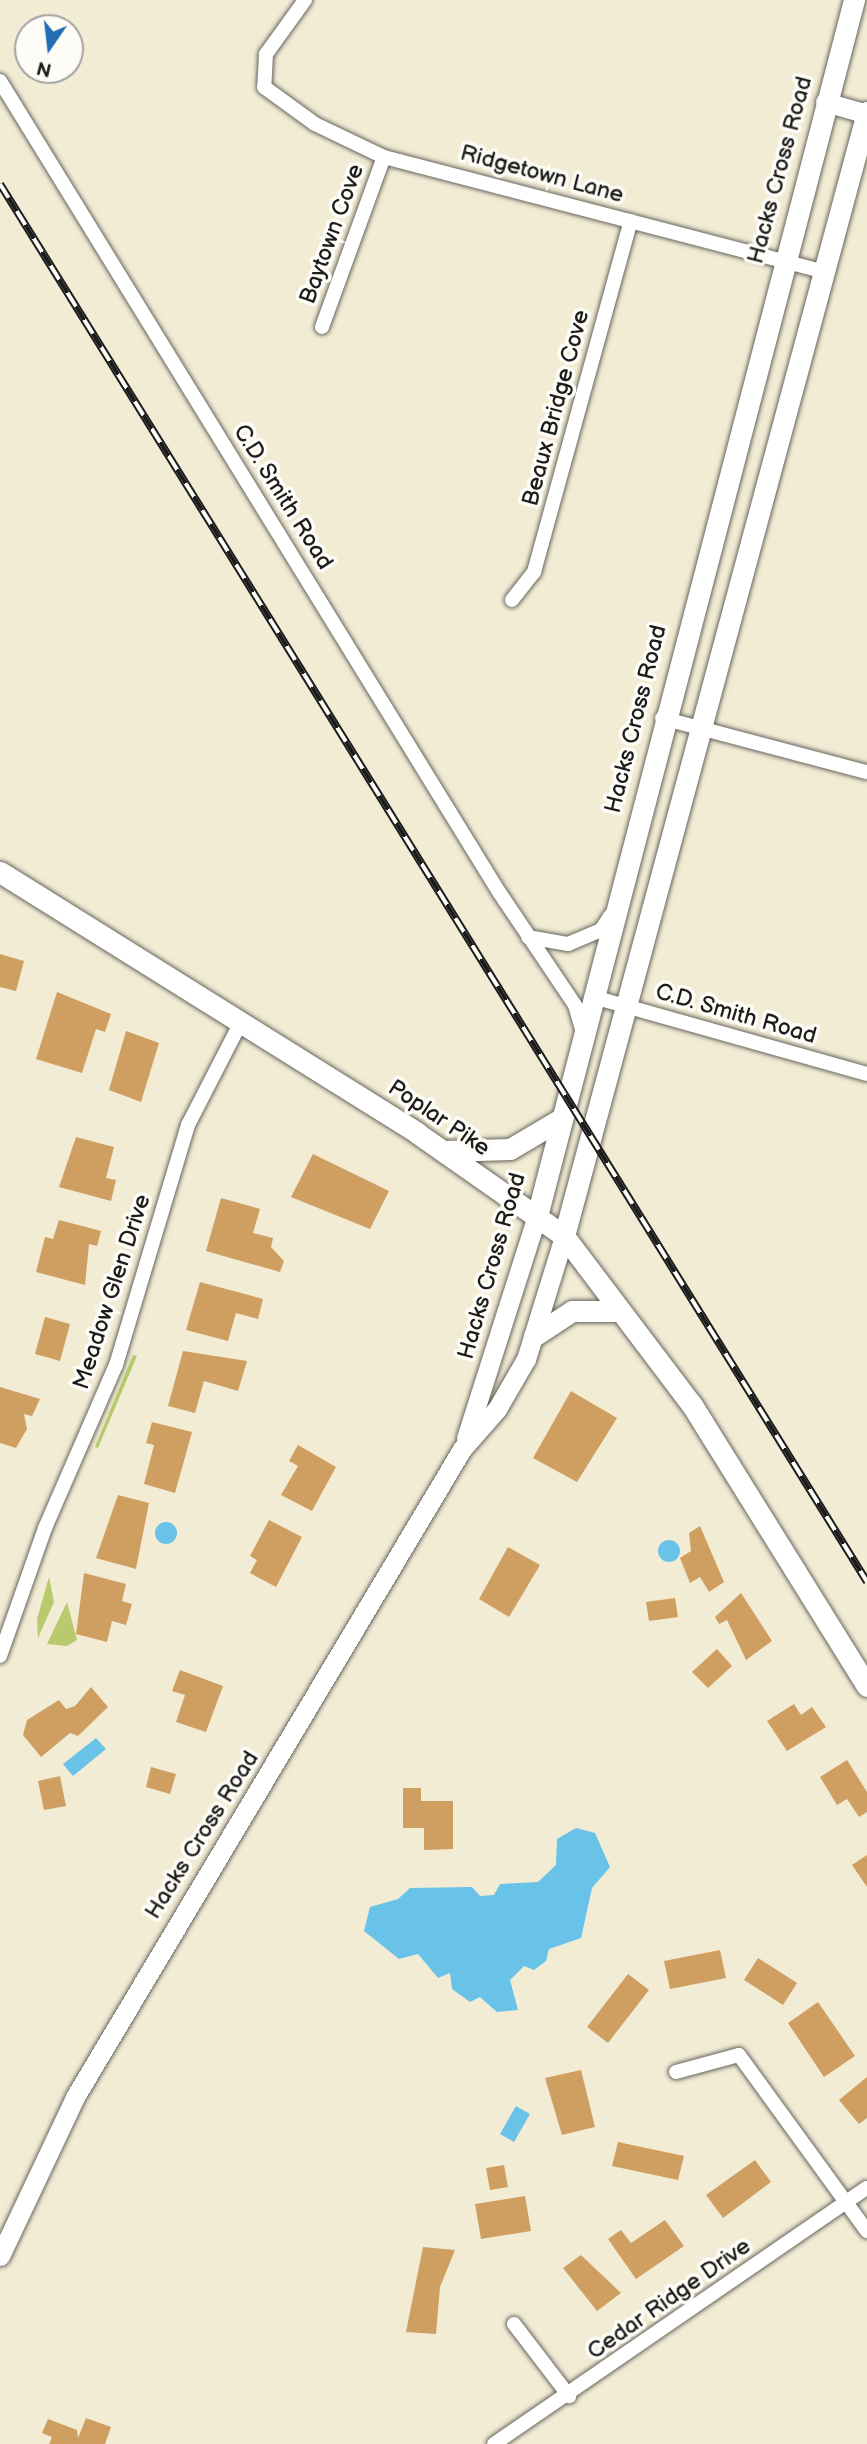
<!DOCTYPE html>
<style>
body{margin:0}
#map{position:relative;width:867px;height:2444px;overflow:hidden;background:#f2ecd5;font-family:"Balsamiq Sans",sans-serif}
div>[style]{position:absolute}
.green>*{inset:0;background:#b8ca6d}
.water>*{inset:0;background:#69c2e7}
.round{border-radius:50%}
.building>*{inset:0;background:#cf9f61}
.roads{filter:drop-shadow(0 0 2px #67655d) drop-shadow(0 0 2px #67655d)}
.minor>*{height:14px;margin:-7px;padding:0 7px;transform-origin:7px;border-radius:7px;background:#fff}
.tertiary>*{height:19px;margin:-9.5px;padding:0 9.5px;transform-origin:9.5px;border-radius:9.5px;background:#fff}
.secondary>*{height:21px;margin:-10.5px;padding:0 10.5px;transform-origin:10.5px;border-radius:10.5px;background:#fff}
.rail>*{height:8px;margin-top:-4px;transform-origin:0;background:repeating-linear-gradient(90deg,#fdfcf7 0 16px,#1c1c1c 0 32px);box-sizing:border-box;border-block:2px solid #1c1c1c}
span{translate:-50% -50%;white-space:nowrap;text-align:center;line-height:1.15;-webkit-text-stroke:7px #fdfcf7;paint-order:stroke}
.street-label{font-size:23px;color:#1c1c1c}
.north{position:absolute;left:14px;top:14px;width:70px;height:70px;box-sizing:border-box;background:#fdfcf7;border:2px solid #a3a29f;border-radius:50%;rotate:194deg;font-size:19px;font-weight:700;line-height:28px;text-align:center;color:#1c1c1c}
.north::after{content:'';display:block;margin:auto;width:24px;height:32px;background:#1f6fb2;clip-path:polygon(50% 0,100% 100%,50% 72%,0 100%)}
</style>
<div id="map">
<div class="green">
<div style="clip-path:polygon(133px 1355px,137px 1356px,98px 1448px,95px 1447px)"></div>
<div style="clip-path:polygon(49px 1577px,54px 1602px,38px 1638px,37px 1619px)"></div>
<div style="clip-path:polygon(67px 1602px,77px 1640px,67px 1646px,47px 1644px)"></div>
</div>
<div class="water">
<div class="round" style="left:155px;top:1522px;width:22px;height:22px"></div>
<div class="round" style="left:658px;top:1540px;width:22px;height:22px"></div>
<div style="clip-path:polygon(96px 1738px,106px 1749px,73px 1776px,63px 1764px)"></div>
<div style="clip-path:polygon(576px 1828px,595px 1833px,610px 1867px,592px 1888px,581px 1938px,549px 1949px,546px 1961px,534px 1970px,524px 1966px,510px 1980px,518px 2010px,497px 2012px,480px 1997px,470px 2002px,452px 1989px,450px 1973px,438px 1978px,418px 1954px,399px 1959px,364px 1931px,370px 1907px,398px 1899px,410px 1888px,472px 1887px,480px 1896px,494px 1895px,500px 1884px,538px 1882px,556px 1865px,557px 1839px)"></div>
<div style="clip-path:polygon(516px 2106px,530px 2114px,514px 2142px,500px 2134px)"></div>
</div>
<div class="building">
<div style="clip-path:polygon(0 954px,24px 961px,16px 991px,0 987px)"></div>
<div style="clip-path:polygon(57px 992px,111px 1014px,105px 1032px,96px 1029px,82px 1073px,36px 1059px)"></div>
<div style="clip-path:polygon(126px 1031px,159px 1043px,141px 1102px,109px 1090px)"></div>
<div style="clip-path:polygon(76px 1137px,114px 1147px,106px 1178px,116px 1180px,111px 1201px,59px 1187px)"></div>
<div style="clip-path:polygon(313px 1154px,389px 1191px,370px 1229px,291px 1197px)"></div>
<div style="clip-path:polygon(221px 1198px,260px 1209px,253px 1233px,273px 1238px,271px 1247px,284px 1261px,280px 1272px,206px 1251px)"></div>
<div style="clip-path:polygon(59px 1220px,101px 1231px,97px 1246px,89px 1244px,85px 1285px,36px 1272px,45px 1237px,53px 1239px)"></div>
<div style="clip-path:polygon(200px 1282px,263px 1299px,258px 1319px,236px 1313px,228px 1341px,186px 1330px)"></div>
<div style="clip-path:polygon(45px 1317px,70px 1324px,60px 1361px,35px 1354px)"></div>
<div style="clip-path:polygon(183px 1351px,247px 1361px,238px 1391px,204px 1381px,195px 1413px,168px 1406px)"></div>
<div style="clip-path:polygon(0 1387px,40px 1399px,32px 1416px,24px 1414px,27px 1429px,16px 1448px,0 1443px)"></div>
<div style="clip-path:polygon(571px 1391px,617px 1418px,577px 1482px,533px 1458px)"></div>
<div style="clip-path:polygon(152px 1422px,192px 1432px,175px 1493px,144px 1484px,154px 1445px,146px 1443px)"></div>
<div style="clip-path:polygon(298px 1445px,336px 1467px,312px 1511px,281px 1495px,298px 1466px,289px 1461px)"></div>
<div style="clip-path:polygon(118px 1495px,149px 1503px,136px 1569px,96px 1558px)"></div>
<div style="clip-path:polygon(269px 1520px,302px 1537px,276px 1587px,250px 1573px,257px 1560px,250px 1556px)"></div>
<div style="clip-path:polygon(700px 1526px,724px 1582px,709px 1592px,700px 1577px,690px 1583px,680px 1558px,691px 1551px,689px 1533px)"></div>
<div style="clip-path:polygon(508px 1547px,540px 1565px,509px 1617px,479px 1599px)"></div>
<div style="clip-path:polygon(84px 1573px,126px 1584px,122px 1601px,132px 1604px,126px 1625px,112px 1621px,107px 1642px,76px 1634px)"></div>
<div style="clip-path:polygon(741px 1593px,772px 1641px,746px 1660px,727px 1620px,719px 1624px,715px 1617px)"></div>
<div style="clip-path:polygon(675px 1598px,678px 1617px,649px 1621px,646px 1602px)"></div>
<div style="clip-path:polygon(717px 1649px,732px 1666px,708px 1688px,692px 1672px)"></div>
<div style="clip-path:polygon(180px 1670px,223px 1686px,206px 1732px,176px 1722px,185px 1695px,172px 1691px)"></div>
<div style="clip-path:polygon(91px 1687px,108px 1707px,78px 1736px,70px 1733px,41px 1757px,23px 1735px,27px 1720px,59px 1700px,66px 1709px,75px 1706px)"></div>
<div style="clip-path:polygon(794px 1704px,801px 1715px,812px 1707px,826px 1727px,787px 1751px,767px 1721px)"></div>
<div style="clip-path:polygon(847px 1760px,867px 1792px,867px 1812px,859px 1817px,847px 1799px,837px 1805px,820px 1777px)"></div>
<div style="clip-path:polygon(151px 1767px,176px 1774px,170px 1794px,146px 1787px)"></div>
<div style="clip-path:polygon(60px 1776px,66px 1806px,44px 1810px,38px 1781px)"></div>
<div style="clip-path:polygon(403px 1788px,421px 1788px,421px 1801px,453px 1801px,453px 1849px,424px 1850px,424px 1828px,403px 1828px)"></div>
<div style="clip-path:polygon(867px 1855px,867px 1887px,852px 1865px)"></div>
<div style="clip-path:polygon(720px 1950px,726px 1978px,670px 1989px,664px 1961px)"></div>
<div style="clip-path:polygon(758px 1958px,797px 1983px,783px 2005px,744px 1980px)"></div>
<div style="clip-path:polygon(628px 1974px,649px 1990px,608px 2043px,587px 2027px)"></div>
<div style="clip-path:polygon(818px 2002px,855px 2056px,824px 2077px,788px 2023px)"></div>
<div style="clip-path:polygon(581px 2070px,595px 2127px,562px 2135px,545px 2078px)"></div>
<div style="clip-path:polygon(867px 2077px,867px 2118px,859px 2124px,839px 2100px)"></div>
<div style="clip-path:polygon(618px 2142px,684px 2156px,678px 2180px,612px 2166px)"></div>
<div style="clip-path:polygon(755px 2160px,771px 2182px,723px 2218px,706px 2195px)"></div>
<div style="clip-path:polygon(504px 2165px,508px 2187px,490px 2190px,486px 2168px)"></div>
<div style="clip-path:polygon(525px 2196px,531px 2231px,481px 2239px,475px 2204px)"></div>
<div style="clip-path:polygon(665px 2220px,684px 2246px,636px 2279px,608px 2239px,621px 2230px,631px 2243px)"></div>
<div style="clip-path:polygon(423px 2247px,455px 2250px,440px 2287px,436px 2334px,406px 2332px)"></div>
<div style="clip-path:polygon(581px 2255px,621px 2293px,597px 2311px,563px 2268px)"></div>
<div style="clip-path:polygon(86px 2418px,111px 2427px,105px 2444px,49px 2444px,52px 2437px,42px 2433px,48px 2419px,77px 2430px,78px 2438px)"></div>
</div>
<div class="roads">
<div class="minor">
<div style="left:305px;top:0;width:67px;rotate:125.8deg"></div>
<div style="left:266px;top:54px;width:33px;rotate:93deg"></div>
<div style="left:264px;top:87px;width:63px;rotate:36deg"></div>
<div style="left:315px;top:124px;width:76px;rotate:25.6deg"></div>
<div style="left:384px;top:157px;width:454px;rotate:14.6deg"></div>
<div style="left:0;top:81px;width:952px;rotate:58.4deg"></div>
<div style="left:499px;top:892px;width:136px;rotate:56.1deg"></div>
<div style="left:575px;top:1005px;width:29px;rotate:74deg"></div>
<div style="left:322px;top:327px;width:181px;rotate:-70deg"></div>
<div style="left:512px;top:600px;width:36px;rotate:-52deg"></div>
<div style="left:534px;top:572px;width:364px;rotate:-74.6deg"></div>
<div style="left:662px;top:718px;width:212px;rotate:14.8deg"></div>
<div style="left:528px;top:937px;width:41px;rotate:9.9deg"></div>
<div style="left:568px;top:944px;width:36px;rotate:-23deg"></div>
<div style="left:601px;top:930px;width:17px;rotate:-57deg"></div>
<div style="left:593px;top:997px;width:285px;rotate:15.7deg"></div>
<div style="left:0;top:1656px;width:136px;rotate:-70.6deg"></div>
<div style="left:45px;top:1528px;width:178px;rotate:-66.5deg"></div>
<div style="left:116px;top:1365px;width:251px;rotate:-73.3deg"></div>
<div style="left:188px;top:1125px;width:116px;rotate:-62.8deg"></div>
<div style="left:676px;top:2072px;width:65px;rotate:-15.1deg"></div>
<div style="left:739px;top:2055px;width:218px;rotate:54deg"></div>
<div style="left:514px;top:2324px;width:91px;rotate:52.6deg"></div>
<div style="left:494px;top:2444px;width:452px;rotate:-34.5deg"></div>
</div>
<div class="tertiary">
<div style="left:825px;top:102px;width:44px;rotate:15.9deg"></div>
<div style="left:466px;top:1438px;width:233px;rotate:-72.3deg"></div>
<div style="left:0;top:2256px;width:176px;rotate:-64.7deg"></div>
<div style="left:75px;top:2097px;width:755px;rotate:-59.15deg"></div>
<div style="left:462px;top:1449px;width:53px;rotate:-48.8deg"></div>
<div style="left:497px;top:1409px;width:58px;rotate:-59.9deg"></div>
<div style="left:526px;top:1359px;width:129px;rotate:-72.8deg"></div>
</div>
<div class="secondary">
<div style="left:0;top:872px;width:492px;rotate:32deg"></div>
<div style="left:417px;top:1133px;width:179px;rotate:35deg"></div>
<div style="left:564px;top:1236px;width:212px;rotate:52.9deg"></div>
<div style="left:692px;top:1405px;width:331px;rotate:58.1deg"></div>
<div style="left:444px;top:1151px;width:66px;rotate:-1.7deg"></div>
<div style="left:510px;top:1149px;width:57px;rotate:-30.6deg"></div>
<div style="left:537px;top:1216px;width:1257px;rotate:-75.39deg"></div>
<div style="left:564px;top:1236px;width:1164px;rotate:-74.91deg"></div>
<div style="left:534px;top:1336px;width:45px;rotate:-33.3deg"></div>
<div style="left:572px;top:1311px;width:44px"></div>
</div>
</div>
<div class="rail">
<div style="left:0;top:184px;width:1645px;rotate:58.19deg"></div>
</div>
<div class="street-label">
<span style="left:780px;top:170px;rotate:-75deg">Hacks Cross Road</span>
<span style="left:542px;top:174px;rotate:15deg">Ridgetown Lane</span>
<span style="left:332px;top:234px;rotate:-70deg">Baytown Cove</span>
<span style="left:556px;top:408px;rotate:-75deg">Beaux Bridge Cove</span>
<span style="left:283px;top:497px;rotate:58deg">C.D. Smith Road</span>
<span style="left:636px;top:719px;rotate:-76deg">Hacks Cross Road</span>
<span style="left:736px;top:1014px;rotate:16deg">C.D. Smith Road</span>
<span style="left:439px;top:1118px;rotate:34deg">Poplar Pike</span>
<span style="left:492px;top:1266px;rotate:-74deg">Hacks Cross Road</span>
<span style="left:112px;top:1292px;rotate:-72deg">Meadow Glen Drive</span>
<span style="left:202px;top:1835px;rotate:-58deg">Hacks Cross Road</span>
<span style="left:669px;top:2299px;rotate:-35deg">Cedar Ridge Drive</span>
</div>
<div class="north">N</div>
</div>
